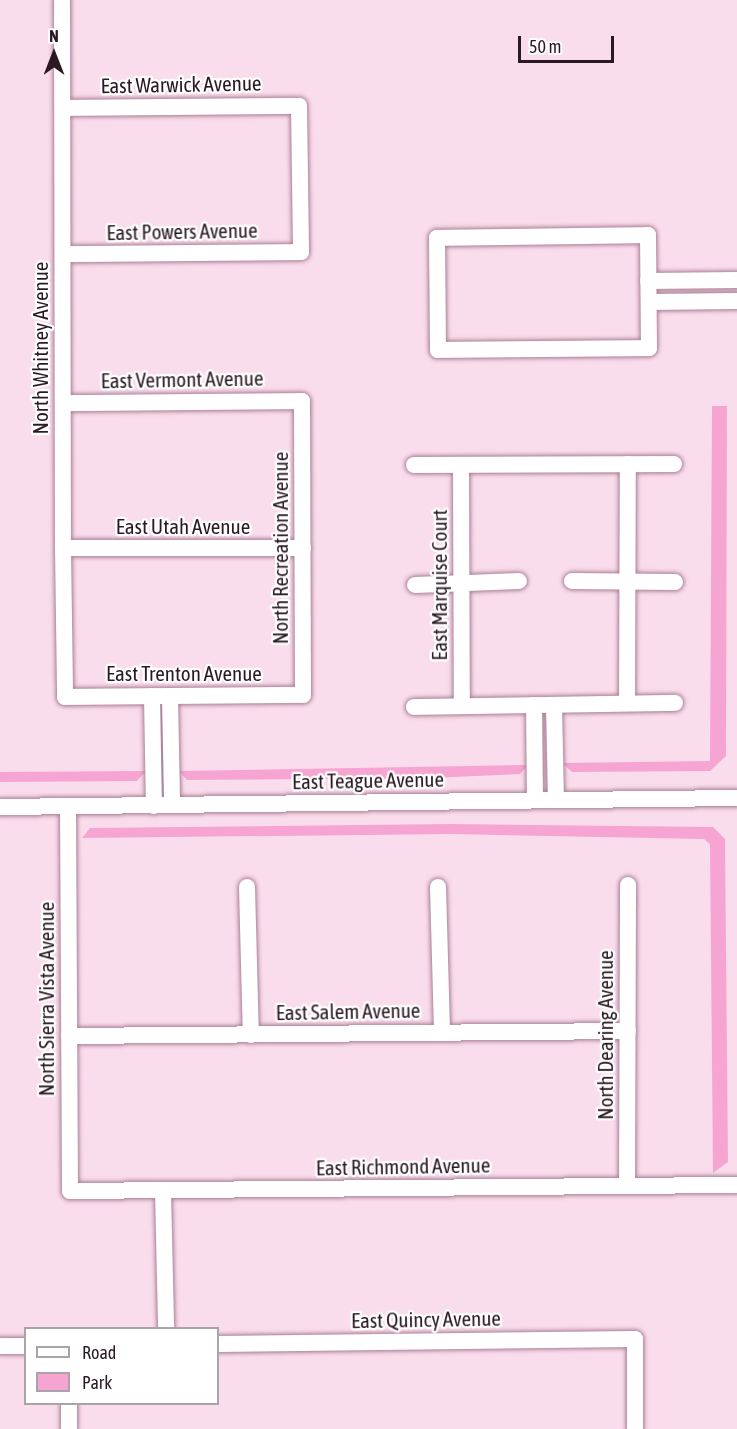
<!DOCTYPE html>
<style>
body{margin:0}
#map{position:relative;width:737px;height:1429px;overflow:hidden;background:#faddec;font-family:"Asap Condensed",sans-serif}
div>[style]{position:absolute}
.green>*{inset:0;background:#f6a5d3}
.roads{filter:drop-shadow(0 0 2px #ab7f97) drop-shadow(0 0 2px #ab7f97)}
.minor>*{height:16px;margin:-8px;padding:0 8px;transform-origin:8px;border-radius:8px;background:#fff}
span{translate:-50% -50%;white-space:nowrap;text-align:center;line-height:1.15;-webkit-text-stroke:4.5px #fff;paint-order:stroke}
.street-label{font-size:21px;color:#2a1923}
.legend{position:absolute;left:24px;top:1327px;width:195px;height:78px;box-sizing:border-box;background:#fff;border:2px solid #aaa3a7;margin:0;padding:8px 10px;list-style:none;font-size:18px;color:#2a1923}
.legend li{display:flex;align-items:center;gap:12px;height:30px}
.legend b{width:30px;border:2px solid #aaa3a7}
.north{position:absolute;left:24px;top:24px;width:60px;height:60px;-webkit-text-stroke:4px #fff;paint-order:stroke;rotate:0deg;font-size:16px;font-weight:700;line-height:24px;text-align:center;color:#2a1923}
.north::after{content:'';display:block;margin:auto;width:21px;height:27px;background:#2a1923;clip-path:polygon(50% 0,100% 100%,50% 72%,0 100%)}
.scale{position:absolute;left:518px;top:36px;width:96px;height:27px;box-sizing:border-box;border:3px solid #2a1923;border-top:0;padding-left:8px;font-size:18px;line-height:21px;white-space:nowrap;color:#2a1923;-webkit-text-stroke:4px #fff;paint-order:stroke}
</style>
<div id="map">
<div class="green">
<div style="clip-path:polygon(712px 406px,727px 406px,726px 756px,710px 771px,572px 772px,562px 763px,710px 761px)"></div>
<div style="clip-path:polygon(528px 765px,520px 774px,431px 778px,187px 780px,179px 771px)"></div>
<div style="clip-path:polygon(146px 771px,137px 781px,0 782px,0 772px)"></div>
<div style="clip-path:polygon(451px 824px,713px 827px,725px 839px,728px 1162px,713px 1173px,710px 844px,704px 839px,451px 834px,82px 838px,90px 828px)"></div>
</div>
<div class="roads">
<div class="minor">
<div style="left:62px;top:0;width:548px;rotate:89.9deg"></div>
<div style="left:63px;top:548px;width:149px;rotate:89.2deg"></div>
<div style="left:65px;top:697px;width:238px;rotate:-0.5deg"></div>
<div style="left:303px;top:695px;width:294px;rotate:-90.2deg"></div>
<div style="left:302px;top:401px;width:239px;rotate:179.5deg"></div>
<div style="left:63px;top:108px;width:236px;rotate:-0.5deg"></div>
<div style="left:299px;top:106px;width:146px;rotate:89.2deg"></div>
<div style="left:301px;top:252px;width:238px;rotate:179.5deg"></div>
<div style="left:648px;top:235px;width:113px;rotate:89.5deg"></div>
<div style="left:649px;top:348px;width:211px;rotate:179.5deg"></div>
<div style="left:438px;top:350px;width:112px;rotate:-90.5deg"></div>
<div style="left:437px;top:238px;width:211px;rotate:-0.8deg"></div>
<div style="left:648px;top:281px;width:89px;rotate:-0.6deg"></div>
<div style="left:649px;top:302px;width:88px;rotate:-0.7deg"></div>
<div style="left:414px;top:465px;width:260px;rotate:-0.2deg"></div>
<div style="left:461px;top:465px;width:241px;rotate:89.8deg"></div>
<div style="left:63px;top:548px;width:240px"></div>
<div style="left:572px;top:581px;width:103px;rotate:0.6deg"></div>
<div style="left:415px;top:585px;width:104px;rotate:-2.2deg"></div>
<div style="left:152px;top:696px;width:110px;rotate:89deg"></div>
<div style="left:170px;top:696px;width:109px;rotate:88.9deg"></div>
<div style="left:627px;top:703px;width:239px;rotate:-89.8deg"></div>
<div style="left:534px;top:705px;width:95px;rotate:89.4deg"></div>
<div style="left:554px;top:705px;width:95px;rotate:88.8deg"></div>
<div style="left:414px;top:707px;width:261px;rotate:-0.9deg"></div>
<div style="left:0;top:807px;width:737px;rotate:-0.7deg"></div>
<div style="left:68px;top:807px;width:384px;rotate:89.7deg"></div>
<div style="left:70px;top:1191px;width:667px;rotate:-0.52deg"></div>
<div style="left:247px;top:887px;width:148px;rotate:88.5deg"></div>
<div style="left:438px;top:887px;width:146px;rotate:88.4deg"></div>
<div style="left:69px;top:1036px;width:559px;rotate:-0.51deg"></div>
<div style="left:627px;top:1186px;width:301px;rotate:-89.8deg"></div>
<div style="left:163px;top:1191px;width:137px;rotate:88.7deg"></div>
<div style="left:218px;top:1344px;width:417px;rotate:-0.7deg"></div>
<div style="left:635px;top:1339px;width:90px;rotate:90deg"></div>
<div style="left:0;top:1346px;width:26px"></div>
<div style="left:69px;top:1429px;width:25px;rotate:-90deg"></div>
</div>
</div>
<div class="street-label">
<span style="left:181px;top:84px;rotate:-1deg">East Warwick Avenue</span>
<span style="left:182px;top:231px;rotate:-1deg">East Powers Avenue</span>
<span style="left:40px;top:348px;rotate:-90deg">North Whitney Avenue</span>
<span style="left:182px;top:379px;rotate:-1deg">East Vermont Avenue</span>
<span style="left:183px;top:526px">East Utah Avenue</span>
<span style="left:280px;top:548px;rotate:-90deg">North Recreation Avenue</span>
<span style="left:439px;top:585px;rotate:-90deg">East Marquise Court</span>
<span style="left:184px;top:673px">East Trenton Avenue</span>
<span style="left:368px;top:780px;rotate:-1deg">East Teague Avenue</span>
<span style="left:46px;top:999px;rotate:-90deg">North Sierra Vista Avenue</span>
<span style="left:348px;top:1011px;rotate:-1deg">East Salem Avenue</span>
<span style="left:605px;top:1035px;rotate:-90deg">North Dearing Avenue</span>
<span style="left:403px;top:1166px;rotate:-1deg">East Richmond Avenue</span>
<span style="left:426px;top:1319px;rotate:-1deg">East Quincy Avenue</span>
</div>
<ul class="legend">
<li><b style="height:8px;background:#fff"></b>Road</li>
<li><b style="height:16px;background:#f6a5d3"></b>Park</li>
</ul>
<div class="north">N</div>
<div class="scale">50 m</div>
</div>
